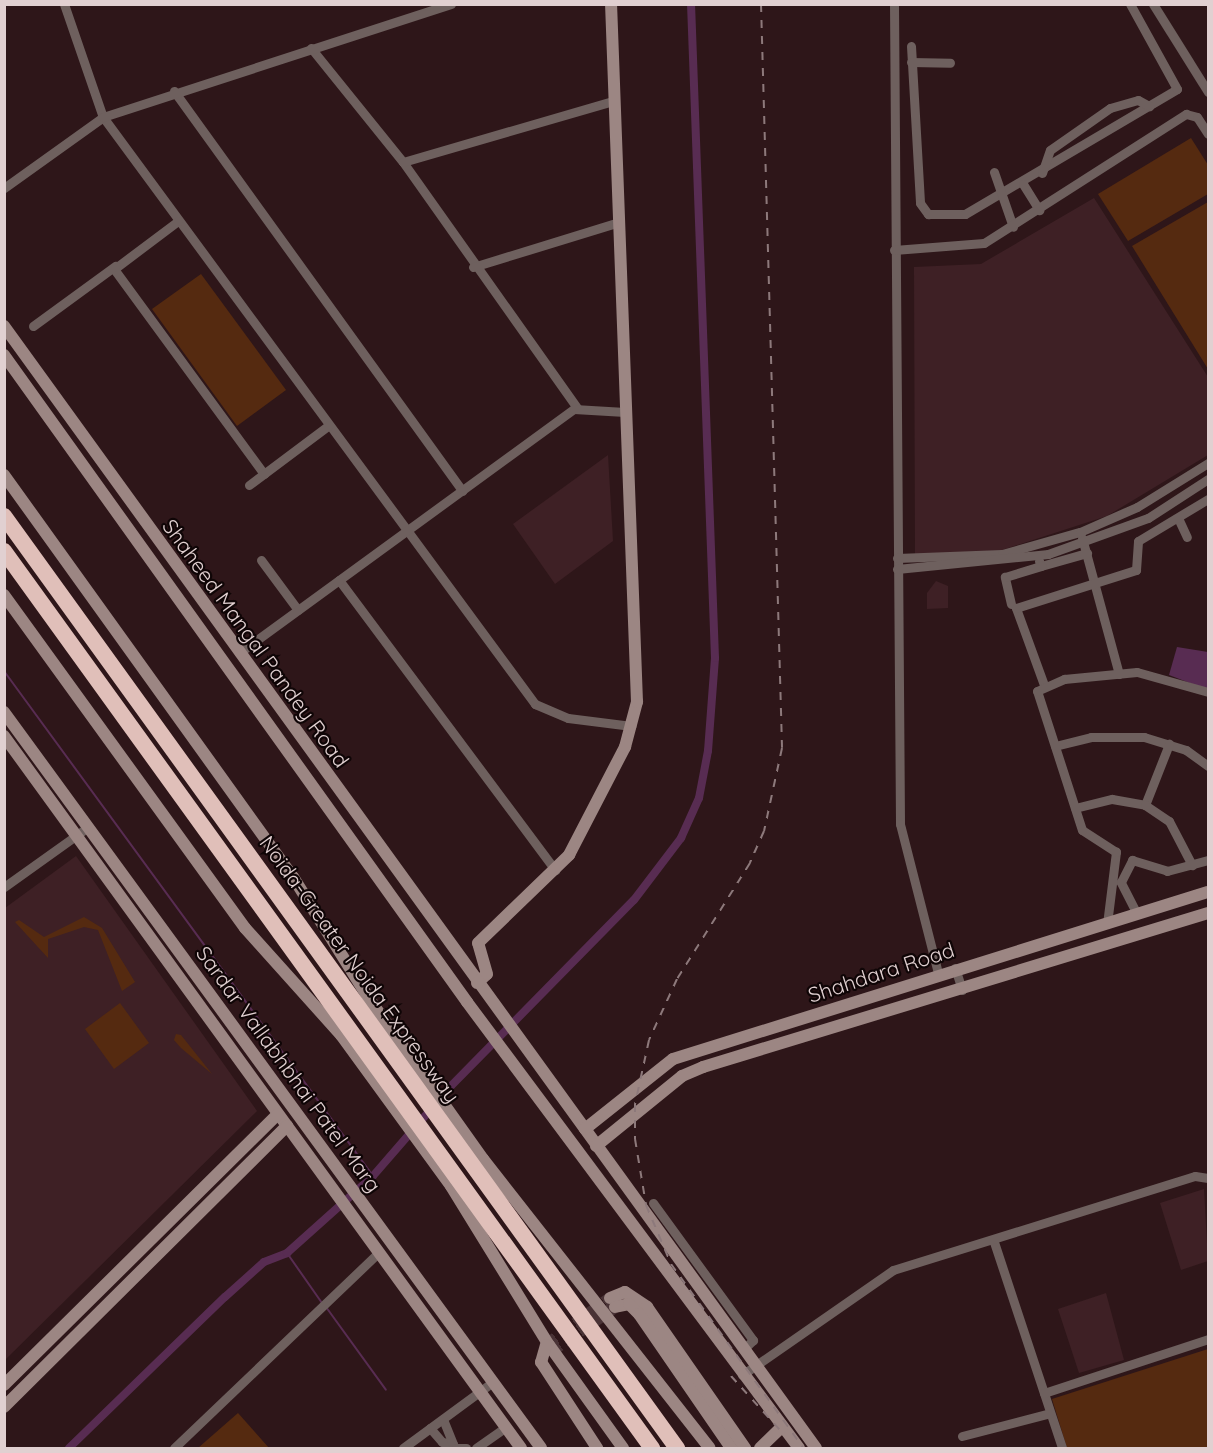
<!DOCTYPE html>
<style>
body{margin:0}
#map{position:relative;width:1213px;height:1453px;overflow:hidden;background:#2e1619;font-family:Quicksand,sans-serif}
div>[style]{position:absolute}
.built>*{inset:0;background:#3e2025}
.green>*{inset:0;background:#552a10}
.water>*{inset:0;background:#582c52}
.stream>*{height:2px;margin:-1px;padding:0 1px;transform-origin:1px;border-radius:1px;background:#582c52}
.canal>*{height:8px;margin:-4px;padding:0 4px;transform-origin:4px;border-radius:4px;background:#582c52}
.secondary-tunnel>*{height:12px;margin-top:-6px;transform-origin:0;background:repeating-linear-gradient(90deg,#493235 0 12px,transparent 0 18px)}
.street>*{height:9px;margin:-4.5px;padding:0 4.5px;transform-origin:4.5px;border-radius:4.5px;background:#6e605e}
.secondary>*{height:12px;margin:-6px;padding:0 6px;transform-origin:6px;border-radius:6px;background:#9c8683}
.highway>*{height:16px;margin:-8px;padding:0 8px;transform-origin:8px;border-radius:8px;background:#e0bfb9}
.rail>*{height:2px;margin-top:-1px;transform-origin:0;background:repeating-linear-gradient(90deg,#8d797b 0 8px,transparent 0 16px)}
span{translate:-50% -50%;white-space:nowrap;text-align:center;line-height:1.15;-webkit-text-stroke:4.5px #0f0506;paint-order:stroke}
.street-label{font-size:21px;color:#e1d0d1}
.frame{position:absolute;inset:0;border:6px solid #e1d0d1;pointer-events:none}
</style>
<div id="map">
<div class="built">
<div style="clip-path:polygon(1094px 198px,1208px 377px,1208px 455px,1107px 516px,996px 552px,915px 554px,914px 267px,981px 264px)"></div>
<div style="clip-path:polygon(608px 455px,613px 541px,555px 584px,513px 524px)"></div>
<div style="clip-path:polygon(936px 581px,948px 586px,948px 608px,927px 609px,927px 593px)"></div>
<div style="clip-path:polygon(76px 856px,257px 1111px,5px 1360px,5px 908px)"></div>
<div style="clip-path:polygon(1204px 1189px,1208px 1261px,1181px 1270px,1160px 1203px)"></div>
<div style="clip-path:polygon(1106px 1293px,1124px 1360px,1079px 1373px,1058px 1309px)"></div>
</div>
<div class="green">
<div style="clip-path:polygon(1191px 138px,1208px 165px,1208px 194px,1128px 241px,1098px 194px)"></div>
<div style="clip-path:polygon(1208px 202px,1208px 369px,1132px 246px)"></div>
<div style="clip-path:polygon(201px 274px,286px 390px,237px 426px,152px 309px)"></div>
<div style="clip-path:polygon(84px 917px,102px 928px,135px 982px,122px 991px,98px 930px,84px 927px,48px 939px,48px 958px,15px 922px,19px 920px,44px 937px)"></div>
<div style="clip-path:polygon(120px 1003px,149px 1043px,114px 1069px,85px 1029px)"></div>
<div style="clip-path:polygon(176px 1034px,181px 1035px,212px 1074px,181px 1048px,174px 1040px)"></div>
<div style="clip-path:polygon(1208px 1349px,1208px 1448px,1067px 1448px,1052px 1399px)"></div>
<div style="clip-path:polygon(238px 1413px,269px 1448px,198px 1448px)"></div>
</div>
<div class="water">
<div style="clip-path:polygon(1177px 647px,1208px 652px,1208px 690px,1169px 675px)"></div>
</div>
<div class="stream">
<div style="left:4px;top:671px;width:625px;rotate:53.84deg"></div>
<div style="left:287px;top:1253px;width:61px;rotate:55deg"></div>
<div style="left:326px;top:1307px;width:102px;rotate:54.1deg"></div>
</div>
<div class="canal">
<div style="left:69px;top:1448px;width:217px;rotate:-44.1deg"></div>
<div style="left:225px;top:1297px;width:52px;rotate:-41.9deg"></div>
<div style="left:264px;top:1262px;width:25px;rotate:-21deg"></div>
<div style="left:287px;top:1253px;width:115px;rotate:-41.8deg"></div>
<div style="left:373px;top:1176px;width:118px;rotate:-49.1deg"></div>
<div style="left:450px;top:1087px;width:262px;rotate:-45.5deg"></div>
<div style="left:634px;top:900px;width:78px;rotate:-52.8deg"></div>
<div style="left:681px;top:838px;width:44px;rotate:-65.8deg"></div>
<div style="left:699px;top:798px;width:48px;rotate:-79.2deg"></div>
<div style="left:708px;top:751px;width:93px;rotate:-85.7deg"></div>
<div style="left:715px;top:658px;width:654px;rotate:-92.1deg"></div>
</div>
<div class="secondary-tunnel">
<div style="left:546px;top:1345px;width:79px;rotate:-36.3deg"></div>
<div style="left:550px;top:1352px;width:79px;rotate:-34.7deg"></div>
</div>
<div class="street">
<div style="left:64px;top:4px;width:120px;rotate:71deg"></div>
<div style="left:103px;top:117px;width:729px;rotate:53.65deg"></div>
<div style="left:535px;top:704px;width:36px;rotate:23deg"></div>
<div style="left:568px;top:718px;width:64px;rotate:7.2deg"></div>
<div style="left:894px;top:4px;width:820px;rotate:89.58deg"></div>
<div style="left:900px;top:824px;width:154px;rotate:75.7deg"></div>
<div style="left:1153px;top:4px;width:104px;rotate:58deg"></div>
<div style="left:911px;top:46px;width:157px;rotate:86.7deg"></div>
<div style="left:920px;top:203px;width:14px;rotate:54deg"></div>
<div style="left:928px;top:214px;width:37px"></div>
<div style="left:965px;top:214px;width:246px;rotate:-30.5deg"></div>
<div style="left:1177px;top:89px;width:97px;rotate:-118.9deg"></div>
<div style="left:311px;top:48px;width:146px;rotate:51.1deg"></div>
<div style="left:403px;top:162px;width:301px;rotate:54.7deg"></div>
<div style="left:911px;top:62px;width:39px;rotate:1deg"></div>
<div style="left:174px;top:91px;width:493px;rotate:54.2deg"></div>
<div style="left:403px;top:162px;width:219px;rotate:-16.2deg"></div>
<div style="left:994px;top:172px;width:58px;rotate:70.9deg"></div>
<div style="left:1042px;top:173px;width:24px;rotate:-71deg"></div>
<div style="left:1050px;top:150px;width:73px;rotate:-35deg"></div>
<div style="left:1110px;top:108px;width:29px;rotate:-16deg"></div>
<div style="left:1138px;top:100px;width:13px;rotate:29deg"></div>
<div style="left:1023px;top:184px;width:31px;rotate:58deg"></div>
<div style="left:4px;top:188px;width:122px;rotate:-35.6deg"></div>
<div style="left:103px;top:117px;width:366px;rotate:-18deg"></div>
<div style="left:178px;top:221px;width:80px;rotate:143.1deg"></div>
<div style="left:114px;top:269px;width:254px;rotate:53.8deg"></div>
<div style="left:894px;top:250px;width:90px;rotate:-4.4deg"></div>
<div style="left:984px;top:243px;width:240px;rotate:-32.6deg"></div>
<div style="left:1186px;top:114px;width:11px;rotate:15deg"></div>
<div style="left:1197px;top:117px;width:20px;rotate:57deg"></div>
<div style="left:473px;top:267px;width:150px;rotate:-17.1deg"></div>
<div style="left:33px;top:326px;width:102px;rotate:-36.2deg"></div>
<div style="left:249px;top:485px;width:99px;rotate:-36.8deg"></div>
<div style="left:1178px;top:518px;width:21px;rotate:65deg"></div>
<div style="left:1082px;top:538px;width:141px;rotate:74.8deg"></div>
<div style="left:897px;top:558px;width:105px;rotate:-2.2deg"></div>
<div style="left:1002px;top:554px;width:81px;rotate:-15.8deg"></div>
<div style="left:1080px;top:532px;width:62px;rotate:-23.7deg"></div>
<div style="left:1137px;top:507px;width:84px;rotate:-31.8deg"></div>
<div style="left:261px;top:560px;width:62px;rotate:53.5deg"></div>
<div style="left:1039px;top:561px;width:5px;rotate:68deg"></div>
<div style="left:1041px;top:566px;width:48px;rotate:-15.8deg"></div>
<div style="left:897px;top:569px;width:152px;rotate:-5.7deg"></div>
<div style="left:1048px;top:554px;width:106px;rotate:-19.8deg"></div>
<div style="left:1148px;top:518px;width:72px;rotate:-33deg"></div>
<div style="left:339px;top:580px;width:362px;rotate:53.3deg"></div>
<div style="left:1011px;top:604px;width:28px;rotate:-103deg"></div>
<div style="left:1005px;top:577px;width:38px;rotate:-17deg"></div>
<div style="left:239px;top:653px;width:414px;rotate:-36.1deg"></div>
<div style="left:574px;top:409px;width:51px;rotate:3.4deg"></div>
<div style="left:1044px;top:685px;width:82px;rotate:-110deg"></div>
<div style="left:1016px;top:608px;width:126px;rotate:-17.6deg"></div>
<div style="left:1136px;top:570px;width:29px;rotate:-86deg"></div>
<div style="left:1138px;top:541px;width:82px;rotate:-31deg"></div>
<div style="left:1055px;top:746px;width:37px;rotate:-14deg"></div>
<div style="left:1091px;top:737px;width:53px"></div>
<div style="left:1144px;top:737px;width:44px;rotate:17.2deg"></div>
<div style="left:1186px;top:750px;width:27px;rotate:36deg"></div>
<div style="left:1145px;top:805px;width:66px;rotate:-68.5deg"></div>
<div style="left:1075px;top:808px;width:38px;rotate:-14deg"></div>
<div style="left:1112px;top:799px;width:34px;rotate:10deg"></div>
<div style="left:1145px;top:805px;width:29px;rotate:34deg"></div>
<div style="left:1169px;top:821px;width:50px;rotate:62.4deg"></div>
<div style="left:4px;top:887px;width:103px;rotate:-35.5deg"></div>
<div style="left:1137px;top:914px;width:36px;rotate:-117deg"></div>
<div style="left:1121px;top:882px;width:25px;rotate:-63deg"></div>
<div style="left:1132px;top:860px;width:37px;rotate:17deg"></div>
<div style="left:1167px;top:871px;width:42px;rotate:-15deg"></div>
<div style="left:1107px;top:924px;width:73px;rotate:-82.9deg"></div>
<div style="left:1116px;top:852px;width:40px;rotate:-147.1deg"></div>
<div style="left:1082px;top:830px;width:146px;rotate:-107.9deg"></div>
<div style="left:1037px;top:691px;width:30px;rotate:-24deg"></div>
<div style="left:1064px;top:679px;width:73px;rotate:-5.5deg"></div>
<div style="left:1137px;top:672px;width:74px;rotate:15.7deg"></div>
<div style="left:955px;top:968px;width:23px;rotate:72deg"></div>
<div style="left:653px;top:1203px;width:170px;rotate:53.9deg"></div>
<div style="left:753px;top:1340px;width:13px;rotate:135deg"></div>
<div style="left:994px;top:1242px;width:217px;rotate:71.7deg"></div>
<div style="left:742px;top:1375px;width:184px;rotate:-34.8deg"></div>
<div style="left:893px;top:1270px;width:316px;rotate:-17.3deg"></div>
<div style="left:1195px;top:1176px;width:13px;rotate:9deg"></div>
<div style="left:1044px;top:1393px;width:173px;rotate:-18.2deg"></div>
<div style="left:430px;top:1428px;width:18px;rotate:49deg"></div>
<div style="left:442px;top:1442px;width:11px;rotate:10deg"></div>
<div style="left:453px;top:1444px;width:27px;rotate:-112deg"></div>
<div style="left:962px;top:1436px;width:91px;rotate:-14.6deg"></div>
<div style="left:174px;top:1448px;width:284px;rotate:-43.7deg"></div>
<div style="left:403px;top:1448px;width:112px;rotate:-36.3deg"></div>
<div style="left:456px;top:1448px;width:10px"></div>
<div style="left:476px;top:1448px;width:37px;rotate:-35deg"></div>
</div>
<div class="secondary">
<div style="left:4px;top:326px;width:1385px;rotate:54.11deg"></div>
<div style="left:4px;top:355px;width:796px;rotate:54.41deg"></div>
<div style="left:467px;top:1002px;width:556px;rotate:53.34deg"></div>
<div style="left:4px;top:475px;width:495px;rotate:54.3deg"></div>
<div style="left:293px;top:877px;width:145px;rotate:58deg"></div>
<div style="left:370px;top:1000px;width:195px;rotate:54.6deg"></div>
<div style="left:483px;top:1159px;width:367px;rotate:51.9deg"></div>
<div style="left:4px;top:595px;width:411px;rotate:54.1deg"></div>
<div style="left:245px;top:928px;width:144px;rotate:48.1deg"></div>
<div style="left:341px;top:1035px;width:187px;rotate:53.9deg"></div>
<div style="left:451px;top:1186px;width:187px;rotate:58.4deg"></div>
<div style="left:549px;top:1345px;width:127px;rotate:54.3deg"></div>
<div style="left:4px;top:712px;width:911px;rotate:53.88deg"></div>
<div style="left:4px;top:736px;width:880px;rotate:54.02deg"></div>
<div style="left:477px;top:983px;width:13px;rotate:-42deg"></div>
<div style="left:487px;top:974px;width:32px;rotate:-106deg"></div>
<div style="left:478px;top:943px;width:127px;rotate:-44deg"></div>
<div style="left:569px;top:855px;width:122px;rotate:-62.6deg"></div>
<div style="left:625px;top:747px;width:47px;rotate:-75.1deg"></div>
<div style="left:637px;top:702px;width:698px;rotate:-92.13deg"></div>
<div style="left:585px;top:1129px;width:112px;rotate:-38.5deg"></div>
<div style="left:673px;top:1059px;width:560px;rotate:-17.34deg"></div>
<div style="left:596px;top:1146px;width:111px;rotate:-39.1deg"></div>
<div style="left:682px;top:1076px;width:23px;rotate:-23deg"></div>
<div style="left:703px;top:1067px;width:528px;rotate:-16.96deg"></div>
<div style="left:610px;top:1298px;width:16px;rotate:-22deg"></div>
<div style="left:625px;top:1292px;width:27px;rotate:34deg"></div>
<div style="left:647px;top:1307px;width:172px;rotate:55.2deg"></div>
<div style="left:615px;top:1307px;width:14px;rotate:-12deg"></div>
<div style="left:629px;top:1304px;width:14px;rotate:45deg"></div>
<div style="left:639px;top:1314px;width:163px;rotate:55.5deg"></div>
<div style="left:546px;top:1345px;width:18px;rotate:106deg"></div>
<div style="left:541px;top:1362px;width:103px;rotate:56.9deg"></div>
<div style="left:4px;top:1385px;width:385px;rotate:-44.7deg"></div>
<div style="left:4px;top:1407px;width:399px;rotate:-44.8deg"></div>
<div style="left:760px;top:1448px;width:30px;rotate:-44deg"></div>
</div>
<div class="highway">
<div style="left:4px;top:516px;width:1150px;rotate:54.17deg"></div>
<div style="left:4px;top:551px;width:1107px;rotate:54.16deg"></div>
</div>
<div class="rail">
<div style="left:761px;top:4px;width:744px;rotate:88.38deg"></div>
<div style="left:782px;top:748px;width:85px;rotate:102.2deg"></div>
<div style="left:764px;top:831px;width:35px;rotate:114deg"></div>
<div style="left:750px;top:863px;width:137px;rotate:122.2deg"></div>
<div style="left:677px;top:979px;width:67px;rotate:114.7deg"></div>
<div style="left:649px;top:1040px;width:66px;rotate:102.3deg"></div>
<div style="left:635px;top:1104px;width:35px;rotate:90deg"></div>
<div style="left:635px;top:1139px;width:67px;rotate:80.5deg"></div>
<div style="left:646px;top:1205px;width:64px;rotate:67deg"></div>
<div style="left:671px;top:1264px;width:226px;rotate:54.3deg"></div>
<div style="left:731px;top:1376px;width:72px;rotate:47.8deg"></div>
</div>
<div class="street-label">
<span style="left:256px;top:643px;rotate:54deg">Shaheed Mangal Pandey Road</span>
<span style="left:360px;top:969px;rotate:54deg">Noida-Greater Noida Expressway</span>
<span style="left:881px;top:972px;rotate:-18deg">Shahdara Road</span>
<span style="left:289px;top:1069px;rotate:54deg">Sardar Vallabhbhai Patel Marg</span>
</div>
<div class="frame"></div>
</div>
